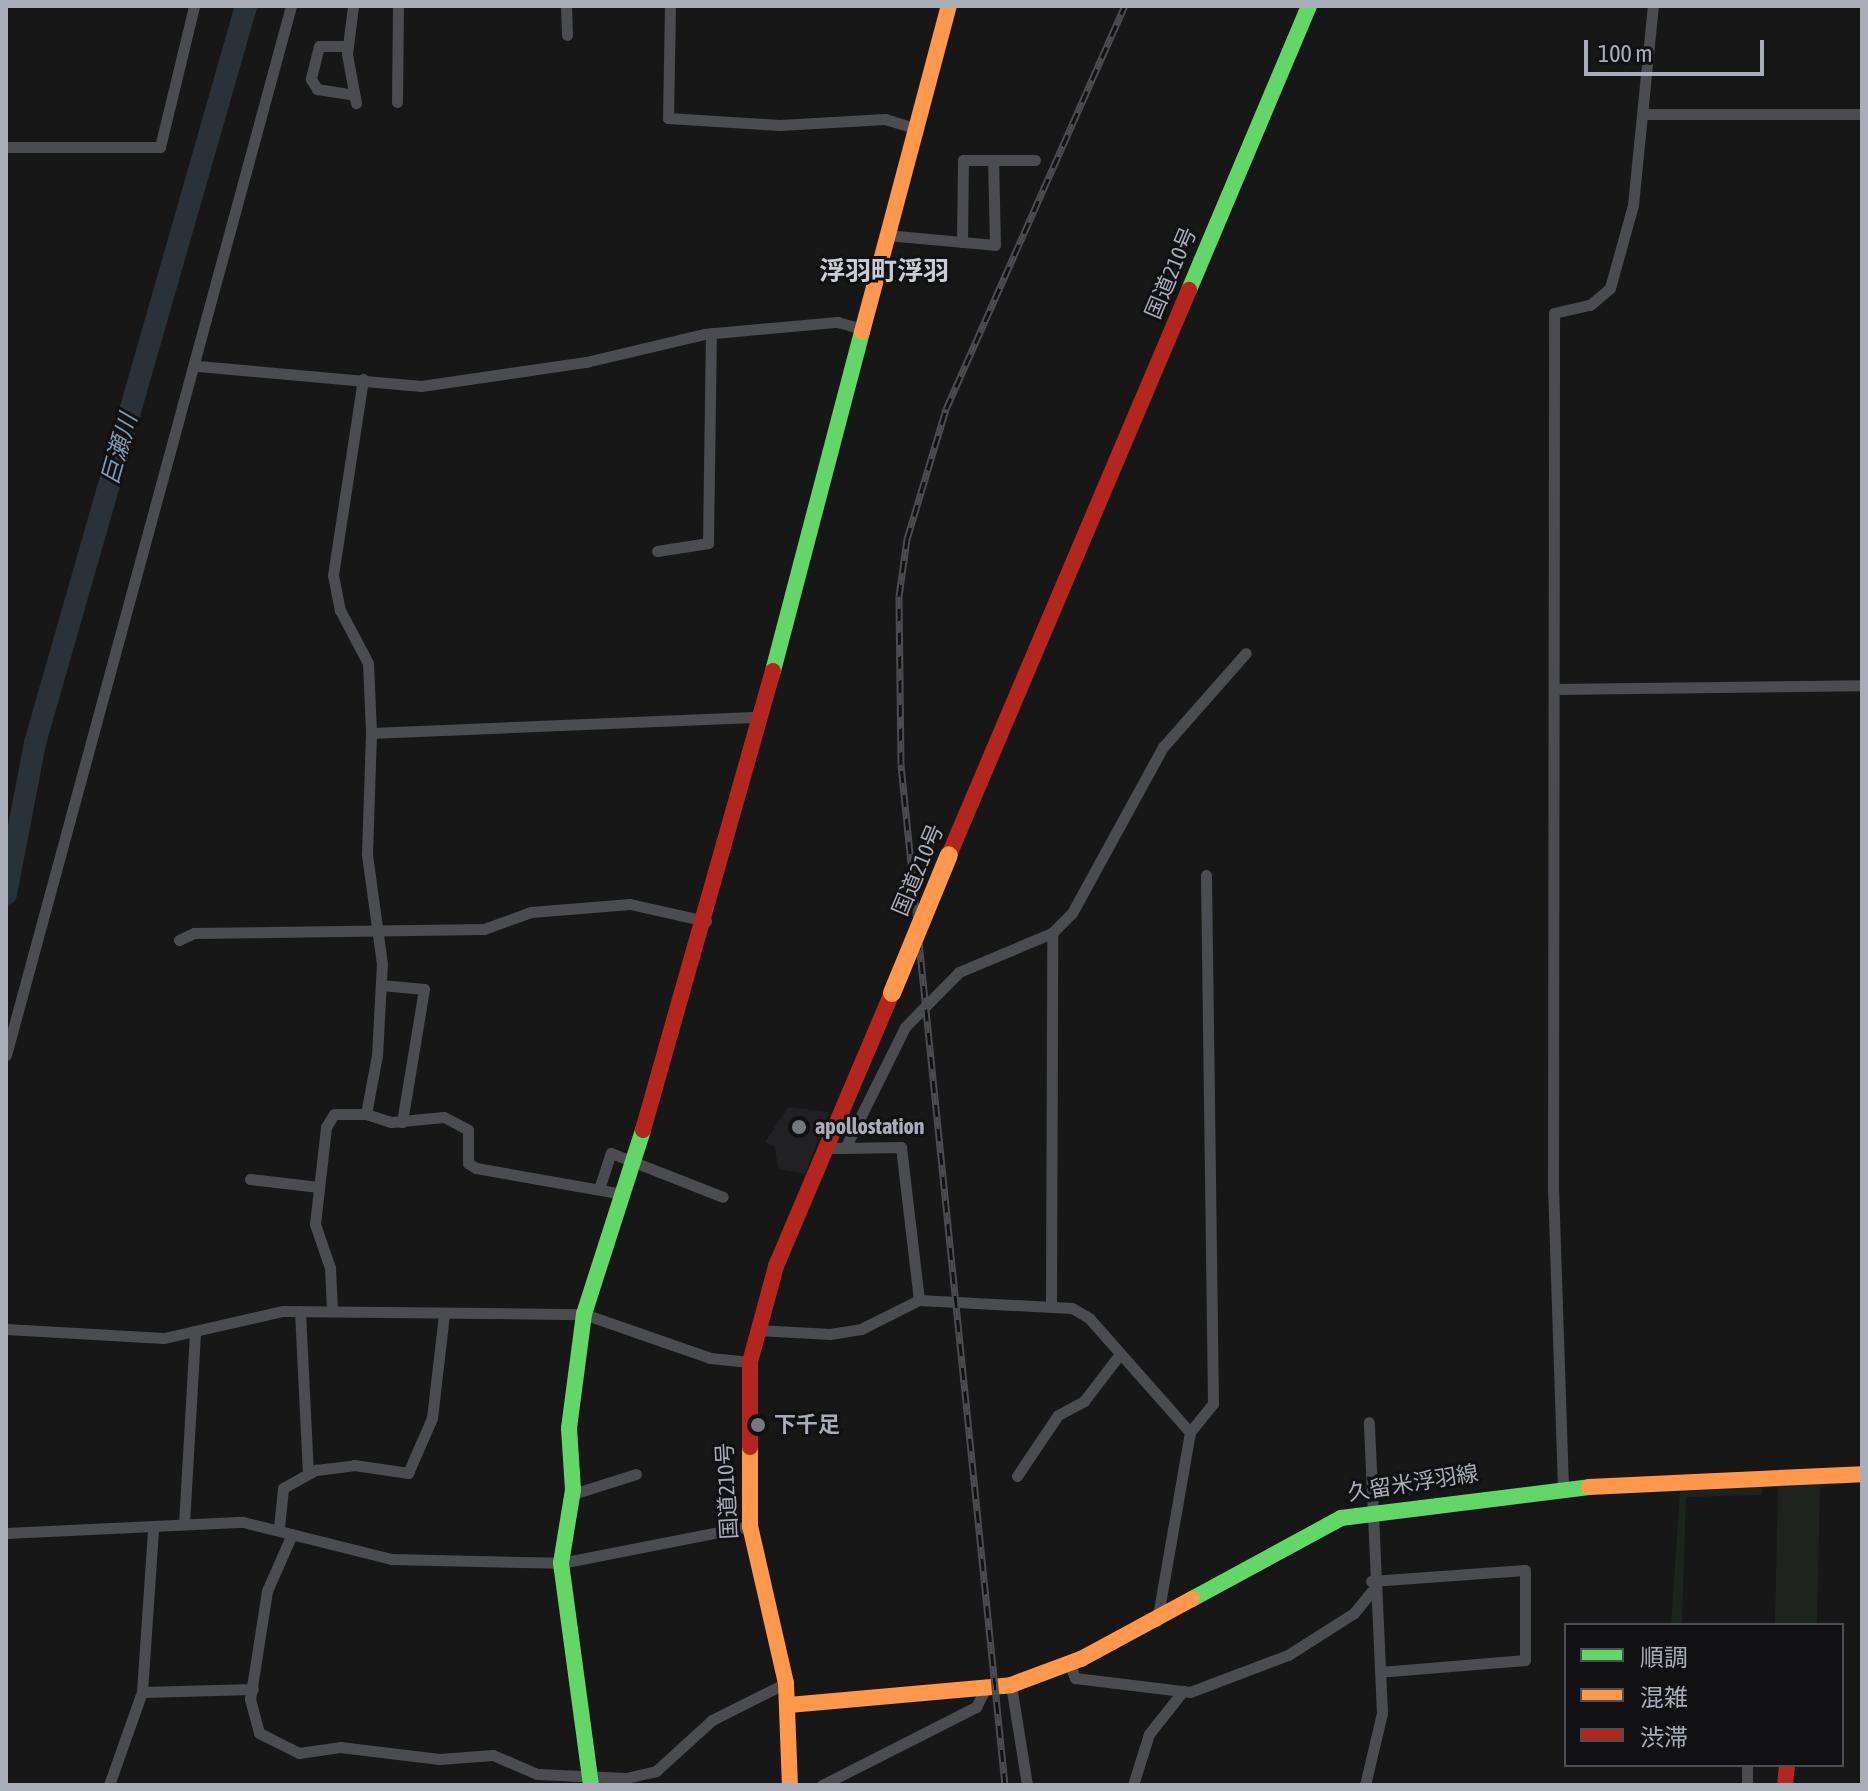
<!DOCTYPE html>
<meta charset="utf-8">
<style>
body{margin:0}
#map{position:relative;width:1868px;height:1791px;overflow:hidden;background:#171717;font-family:"Asap Condensed","Noto Sans JP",sans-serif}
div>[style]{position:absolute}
.built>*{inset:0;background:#212123}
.green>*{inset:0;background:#1d241e}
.river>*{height:22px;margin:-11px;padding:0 11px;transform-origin:11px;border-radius:11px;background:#2a3239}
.street>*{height:11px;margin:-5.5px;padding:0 5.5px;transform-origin:5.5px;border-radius:5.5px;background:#4b4c50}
.fast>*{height:16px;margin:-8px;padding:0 8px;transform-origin:8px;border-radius:8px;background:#63d668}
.slow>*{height:16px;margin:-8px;padding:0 8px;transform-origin:8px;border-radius:8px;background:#ff974d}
.jam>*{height:16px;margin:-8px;padding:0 8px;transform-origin:8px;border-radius:8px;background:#b3261e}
.rail>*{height:7px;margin-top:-3.5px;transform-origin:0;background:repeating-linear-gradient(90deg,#111113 0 12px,#4b4c4f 0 24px);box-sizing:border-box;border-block:2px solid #4b4c4f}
.slow-bridge>*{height:18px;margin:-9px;padding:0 9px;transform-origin:9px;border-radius:9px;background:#ff974d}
.dots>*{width:22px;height:22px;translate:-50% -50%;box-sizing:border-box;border:4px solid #111113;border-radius:50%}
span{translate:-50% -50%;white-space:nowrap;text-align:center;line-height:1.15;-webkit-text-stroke:6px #111113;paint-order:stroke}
.street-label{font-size:22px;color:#a8adb8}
.poi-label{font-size:22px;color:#a8adb8;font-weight:700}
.left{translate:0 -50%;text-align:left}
.water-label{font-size:24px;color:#7f9bb3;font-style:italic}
.quarter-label{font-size:26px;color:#c9ccd4;font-weight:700}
.frame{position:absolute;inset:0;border:8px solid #a8adb8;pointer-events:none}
.legend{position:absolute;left:1564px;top:1623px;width:280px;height:144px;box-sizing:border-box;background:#111113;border:2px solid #4d4f55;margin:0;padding:10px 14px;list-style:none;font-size:24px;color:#a8adb8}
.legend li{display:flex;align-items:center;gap:16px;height:40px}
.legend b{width:40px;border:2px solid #4d4f55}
.scale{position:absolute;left:1584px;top:40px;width:180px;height:36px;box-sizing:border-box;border:4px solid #a8adb8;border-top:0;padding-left:10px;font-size:24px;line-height:28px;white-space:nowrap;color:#a8adb8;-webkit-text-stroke:6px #111113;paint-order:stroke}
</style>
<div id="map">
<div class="built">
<div style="clip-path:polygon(788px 1107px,829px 1112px,805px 1174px,778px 1169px,775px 1147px,765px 1142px)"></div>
</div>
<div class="green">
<div style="clip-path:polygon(1862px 1482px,1820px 1487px,1817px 1625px,1775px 1625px,1778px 1486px)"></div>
<div style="clip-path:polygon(1763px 1485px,1762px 1495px,1686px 1497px,1682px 1625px,1671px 1625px,1680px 1492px)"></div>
</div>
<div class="river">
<div style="left:6px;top:894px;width:154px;rotate:-79.1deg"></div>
<div style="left:35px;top:743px;width:767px;rotate:-74.02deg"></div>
</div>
<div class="street">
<div style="left:353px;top:6px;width:48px;rotate:97.1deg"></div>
<div style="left:347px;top:54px;width:50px;rotate:79.6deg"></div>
<div style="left:566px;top:6px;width:29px;rotate:88deg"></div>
<div style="left:670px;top:6px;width:112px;rotate:91deg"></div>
<div style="left:668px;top:118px;width:112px;rotate:3.6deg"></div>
<div style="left:780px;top:125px;width:105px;rotate:-3.3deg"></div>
<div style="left:885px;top:119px;width:28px;rotate:17deg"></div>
<div style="left:347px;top:46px;width:28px;rotate:180deg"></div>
<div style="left:319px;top:46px;width:34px;rotate:104deg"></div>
<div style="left:311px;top:79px;width:12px;rotate:59deg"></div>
<div style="left:317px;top:89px;width:36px;rotate:9deg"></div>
<div style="left:397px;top:102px;width:96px;rotate:-89.4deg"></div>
<div style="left:1644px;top:114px;width:218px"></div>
<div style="left:6px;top:147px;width:154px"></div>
<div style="left:160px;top:147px;width:145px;rotate:-76.4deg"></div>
<div style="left:886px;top:235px;width:109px;rotate:5.2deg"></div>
<div style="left:995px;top:245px;width:85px;rotate:-91.3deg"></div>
<div style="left:962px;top:242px;width:82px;rotate:-89.3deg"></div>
<div style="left:963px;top:160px;width:72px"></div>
<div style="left:198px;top:366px;width:224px;rotate:5.1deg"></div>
<div style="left:421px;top:386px;width:167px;rotate:-8.3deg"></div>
<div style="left:586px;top:362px;width:121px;rotate:-13.3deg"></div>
<div style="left:704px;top:334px;width:134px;rotate:-5.2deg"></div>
<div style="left:837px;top:322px;width:27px;rotate:15deg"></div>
<div style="left:363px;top:379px;width:198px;rotate:98.7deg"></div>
<div style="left:333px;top:575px;width:36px;rotate:79deg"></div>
<div style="left:340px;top:610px;width:60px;rotate:62.2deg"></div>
<div style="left:368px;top:663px;width:70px;rotate:87.5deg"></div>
<div style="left:657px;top:551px;width:52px;rotate:-8.9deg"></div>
<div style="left:708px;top:543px;width:210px;rotate:-89.2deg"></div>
<div style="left:1556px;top:689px;width:306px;rotate:-0.7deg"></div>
<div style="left:179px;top:940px;width:17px;rotate:-25deg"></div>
<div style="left:194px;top:933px;width:290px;rotate:-0.8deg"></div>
<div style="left:484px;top:929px;width:50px;rotate:-19.9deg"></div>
<div style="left:531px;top:912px;width:99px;rotate:-4.6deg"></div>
<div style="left:630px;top:904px;width:78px;rotate:12.6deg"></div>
<div style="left:381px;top:985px;width:43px;rotate:5.3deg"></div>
<div style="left:424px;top:989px;width:135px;rotate:99.4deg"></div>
<div style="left:6px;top:1055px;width:1087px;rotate:-74.8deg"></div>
<div style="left:366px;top:1114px;width:26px;rotate:18deg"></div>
<div style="left:391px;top:1122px;width:53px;rotate:-5.4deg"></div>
<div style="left:444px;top:1117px;width:27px;rotate:28deg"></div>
<div style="left:468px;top:1130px;width:33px;rotate:90deg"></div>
<div style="left:468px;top:1163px;width:9px;rotate:32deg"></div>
<div style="left:476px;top:1168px;width:150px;rotate:10deg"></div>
<div style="left:825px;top:1148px;width:20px"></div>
<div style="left:845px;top:1148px;width:135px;rotate:-63.6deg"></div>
<div style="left:905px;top:1027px;width:77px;rotate:-45.5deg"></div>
<div style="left:959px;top:972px;width:101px;rotate:-22.8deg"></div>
<div style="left:1052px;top:933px;width:28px;rotate:-45deg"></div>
<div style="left:1072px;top:913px;width:189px;rotate:-61.3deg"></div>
<div style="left:1163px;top:747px;width:125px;rotate:-48.6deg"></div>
<div style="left:845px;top:1148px;width:56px;rotate:-1deg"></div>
<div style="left:901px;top:1147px;width:154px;rotate:83.3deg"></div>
<div style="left:250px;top:1179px;width:69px;rotate:6.6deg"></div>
<div style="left:599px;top:1189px;width:38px;rotate:-72deg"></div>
<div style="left:611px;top:1153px;width:120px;rotate:21.4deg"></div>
<div style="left:1051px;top:1307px;width:374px;rotate:-89.8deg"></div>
<div style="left:332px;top:1310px;width:42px;rotate:-92.7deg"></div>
<div style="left:330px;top:1268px;width:46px;rotate:-108.8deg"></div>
<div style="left:315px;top:1224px;width:98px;rotate:-83.5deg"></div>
<div style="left:326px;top:1127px;width:15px;rotate:-58deg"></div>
<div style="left:334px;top:1114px;width:32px"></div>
<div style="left:366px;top:1114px;width:60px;rotate:-79.4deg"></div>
<div style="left:377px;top:1055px;width:91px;rotate:-86.9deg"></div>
<div style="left:382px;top:964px;width:111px;rotate:-97.8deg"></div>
<div style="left:367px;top:854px;width:121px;rotate:-88.1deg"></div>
<div style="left:371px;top:733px;width:389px;rotate:-2.4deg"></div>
<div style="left:300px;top:1311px;width:162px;rotate:87.2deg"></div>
<div style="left:6px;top:1329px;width:158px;rotate:3.3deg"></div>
<div style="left:164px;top:1338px;width:122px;rotate:-12.8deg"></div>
<div style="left:283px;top:1311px;width:301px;rotate:0.6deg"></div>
<div style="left:584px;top:1314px;width:133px;rotate:19.2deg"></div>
<div style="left:710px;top:1358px;width:40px;rotate:5.7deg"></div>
<div style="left:757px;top:1330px;width:73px;rotate:3.1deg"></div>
<div style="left:830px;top:1334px;width:31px;rotate:-9deg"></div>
<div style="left:861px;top:1329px;width:65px;rotate:-26.6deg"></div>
<div style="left:919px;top:1300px;width:153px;rotate:3deg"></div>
<div style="left:1072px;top:1308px;width:20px;rotate:30deg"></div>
<div style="left:1089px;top:1318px;width:152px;rotate:48.5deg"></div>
<div style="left:1190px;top:1432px;width:192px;rotate:99.9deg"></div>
<div style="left:1190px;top:1432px;width:36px;rotate:-51deg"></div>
<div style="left:1213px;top:1404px;width:529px;rotate:-90.76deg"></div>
<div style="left:1017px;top:1476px;width:73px;rotate:-56.1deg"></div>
<div style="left:1058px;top:1415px;width:30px;rotate:-28deg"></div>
<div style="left:1084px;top:1401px;width:59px;rotate:-52.5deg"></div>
<div style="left:1563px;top:1488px;width:298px;rotate:-91.9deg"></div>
<div style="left:1553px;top:1190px;width:877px;rotate:-89.93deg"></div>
<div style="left:1554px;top:313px;width:37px;rotate:-13deg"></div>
<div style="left:1590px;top:305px;width:26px;rotate:-40deg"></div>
<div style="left:1610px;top:288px;width:86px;rotate:-74.5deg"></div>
<div style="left:1633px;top:205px;width:200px;rotate:-84.3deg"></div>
<div style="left:573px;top:1494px;width:66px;rotate:-17.6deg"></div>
<div style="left:184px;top:1524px;width:192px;rotate:-86.7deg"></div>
<div style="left:279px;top:1527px;width:39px;rotate:-84deg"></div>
<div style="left:283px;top:1488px;width:38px;rotate:-29deg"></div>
<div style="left:316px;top:1470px;width:38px;rotate:-7deg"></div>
<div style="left:354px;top:1465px;width:55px;rotate:8.4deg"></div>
<div style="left:408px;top:1473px;width:60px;rotate:-66.4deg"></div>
<div style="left:432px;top:1418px;width:105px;rotate:-83.4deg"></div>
<div style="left:6px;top:1533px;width:237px;rotate:-2.7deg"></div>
<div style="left:243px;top:1522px;width:153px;rotate:14deg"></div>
<div style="left:391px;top:1559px;width:170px;rotate:1.3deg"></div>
<div style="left:561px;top:1563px;width:193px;rotate:-11.1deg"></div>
<div style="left:292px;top:1534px;width:62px;rotate:113.7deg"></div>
<div style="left:267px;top:1591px;width:109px;rotate:98.9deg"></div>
<div style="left:250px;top:1699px;width:35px;rotate:75deg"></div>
<div style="left:259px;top:1733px;width:45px;rotate:26.6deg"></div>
<div style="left:299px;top:1753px;width:41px;rotate:-8.3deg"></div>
<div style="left:340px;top:1747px;width:100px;rotate:6.9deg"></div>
<div style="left:439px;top:1759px;width:54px;rotate:-4.2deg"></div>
<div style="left:493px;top:1755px;width:48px;rotate:23.4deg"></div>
<div style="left:537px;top:1774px;width:89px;rotate:2.6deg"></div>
<div style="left:626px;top:1778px;width:31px;rotate:-13deg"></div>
<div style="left:656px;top:1771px;width:76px;rotate:-42.3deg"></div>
<div style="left:712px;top:1720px;width:83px;rotate:-26.6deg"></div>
<div style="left:1371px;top:1581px;width:154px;rotate:-4.1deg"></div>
<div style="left:1525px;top:1570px;width:90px;rotate:90deg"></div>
<div style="left:1525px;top:1660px;width:145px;rotate:175.3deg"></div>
<div style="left:1069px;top:1663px;width:16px;rotate:68deg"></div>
<div style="left:1075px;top:1678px;width:116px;rotate:6.9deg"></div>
<div style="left:1190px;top:1692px;width:105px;rotate:-20.7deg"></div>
<div style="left:1288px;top:1655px;width:78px;rotate:-32.5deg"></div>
<div style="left:1354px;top:1613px;width:28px;rotate:-51deg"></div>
<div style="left:1011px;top:1685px;width:101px;rotate:80.9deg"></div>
<div style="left:142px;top:1692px;width:111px;rotate:-1.5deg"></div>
<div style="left:109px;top:1785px;width:99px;rotate:-70.5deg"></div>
<div style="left:142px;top:1692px;width:163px;rotate:-86.1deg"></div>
<div style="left:822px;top:1785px;width:173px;rotate:-26.9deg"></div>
<div style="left:976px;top:1707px;width:18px;rotate:-63deg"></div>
<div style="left:1133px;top:1785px;width:53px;rotate:-72.6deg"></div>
<div style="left:1149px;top:1734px;width:55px;rotate:-51.7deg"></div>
<div style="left:1365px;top:1785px;width:74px;rotate:-76.7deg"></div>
<div style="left:1382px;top:1713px;width:291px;rotate:-92.6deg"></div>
<div style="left:1747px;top:1785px;width:20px;rotate:-90deg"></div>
</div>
<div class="fast">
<div style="left:1189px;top:290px;width:308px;rotate:-67.1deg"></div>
<div style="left:773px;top:671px;width:350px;rotate:-75.3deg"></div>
<div style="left:1192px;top:1599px;width:170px;rotate:-28.5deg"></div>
<div style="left:1341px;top:1518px;width:250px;rotate:-7.1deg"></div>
<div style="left:591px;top:1785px;width:224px;rotate:-97.7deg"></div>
<div style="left:561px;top:1563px;width:74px;rotate:-80.7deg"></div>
<div style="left:573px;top:1490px;width:62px;rotate:-93.7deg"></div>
<div style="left:569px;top:1428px;width:115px;rotate:-82.5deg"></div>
<div style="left:584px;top:1314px;width:193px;rotate:-72.2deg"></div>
</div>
<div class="slow">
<div style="left:862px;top:332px;width:337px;rotate:-75.1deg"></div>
<div style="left:750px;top:1447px;width:79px;rotate:90deg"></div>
<div style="left:750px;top:1526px;width:161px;rotate:77.1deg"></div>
<div style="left:786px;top:1683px;width:102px;rotate:87.8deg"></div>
<div style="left:1589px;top:1487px;width:273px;rotate:-2.7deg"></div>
<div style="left:789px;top:1705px;width:223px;rotate:-5.1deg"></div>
<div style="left:1011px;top:1685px;width:75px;rotate:-20.4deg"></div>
<div style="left:1081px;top:1659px;width:126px;rotate:-28.4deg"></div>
</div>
<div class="jam">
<div style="left:949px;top:855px;width:614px;rotate:-66.99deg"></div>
<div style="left:643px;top:1130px;width:477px;rotate:-74.2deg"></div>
<div style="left:750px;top:1447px;width:85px;rotate:-90deg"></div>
<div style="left:750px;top:1362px;width:99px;rotate:-74.8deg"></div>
<div style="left:776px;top:1266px;width:297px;rotate:-67deg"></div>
<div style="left:1785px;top:1785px;width:20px;rotate:-84deg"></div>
</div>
<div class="rail">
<div style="left:1005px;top:1785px;width:1026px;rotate:-95.82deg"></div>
<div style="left:901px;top:764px;width:168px;rotate:-90.7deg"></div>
<div style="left:899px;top:596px;width:58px;rotate:-82deg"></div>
<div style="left:907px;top:539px;width:136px;rotate:-73.3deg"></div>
<div style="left:946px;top:409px;width:441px;rotate:-66.1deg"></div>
</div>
<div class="slow-bridge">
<div style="left:892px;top:993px;width:149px;rotate:-67.6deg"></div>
</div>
<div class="dots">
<div style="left:799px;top:1127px;background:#757880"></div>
<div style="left:758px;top:1425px;background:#757880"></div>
</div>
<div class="street-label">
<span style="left:1171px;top:273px;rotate:-67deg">国道210号</span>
<span style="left:918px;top:870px;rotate:-67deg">国道210号</span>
<span style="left:1413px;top:1483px;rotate:-9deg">久留米浮羽線</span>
<span style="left:727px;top:1491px;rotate:-93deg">国道210号</span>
</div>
<div class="poi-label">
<span class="left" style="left:815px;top:1127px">apollostation</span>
<span class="left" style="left:774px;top:1425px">下千足</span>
</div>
<div class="water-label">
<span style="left:119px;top:449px;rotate:-74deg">巨瀬川</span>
</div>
<div class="quarter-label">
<span style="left:884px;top:272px">浮羽町浮羽</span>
</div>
<div class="frame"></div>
<ul class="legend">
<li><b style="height:10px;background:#63d668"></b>順調</li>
<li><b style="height:10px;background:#ff974d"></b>混雑</li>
<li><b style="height:10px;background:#b3261e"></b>渋滞</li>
</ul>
<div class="scale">100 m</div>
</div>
